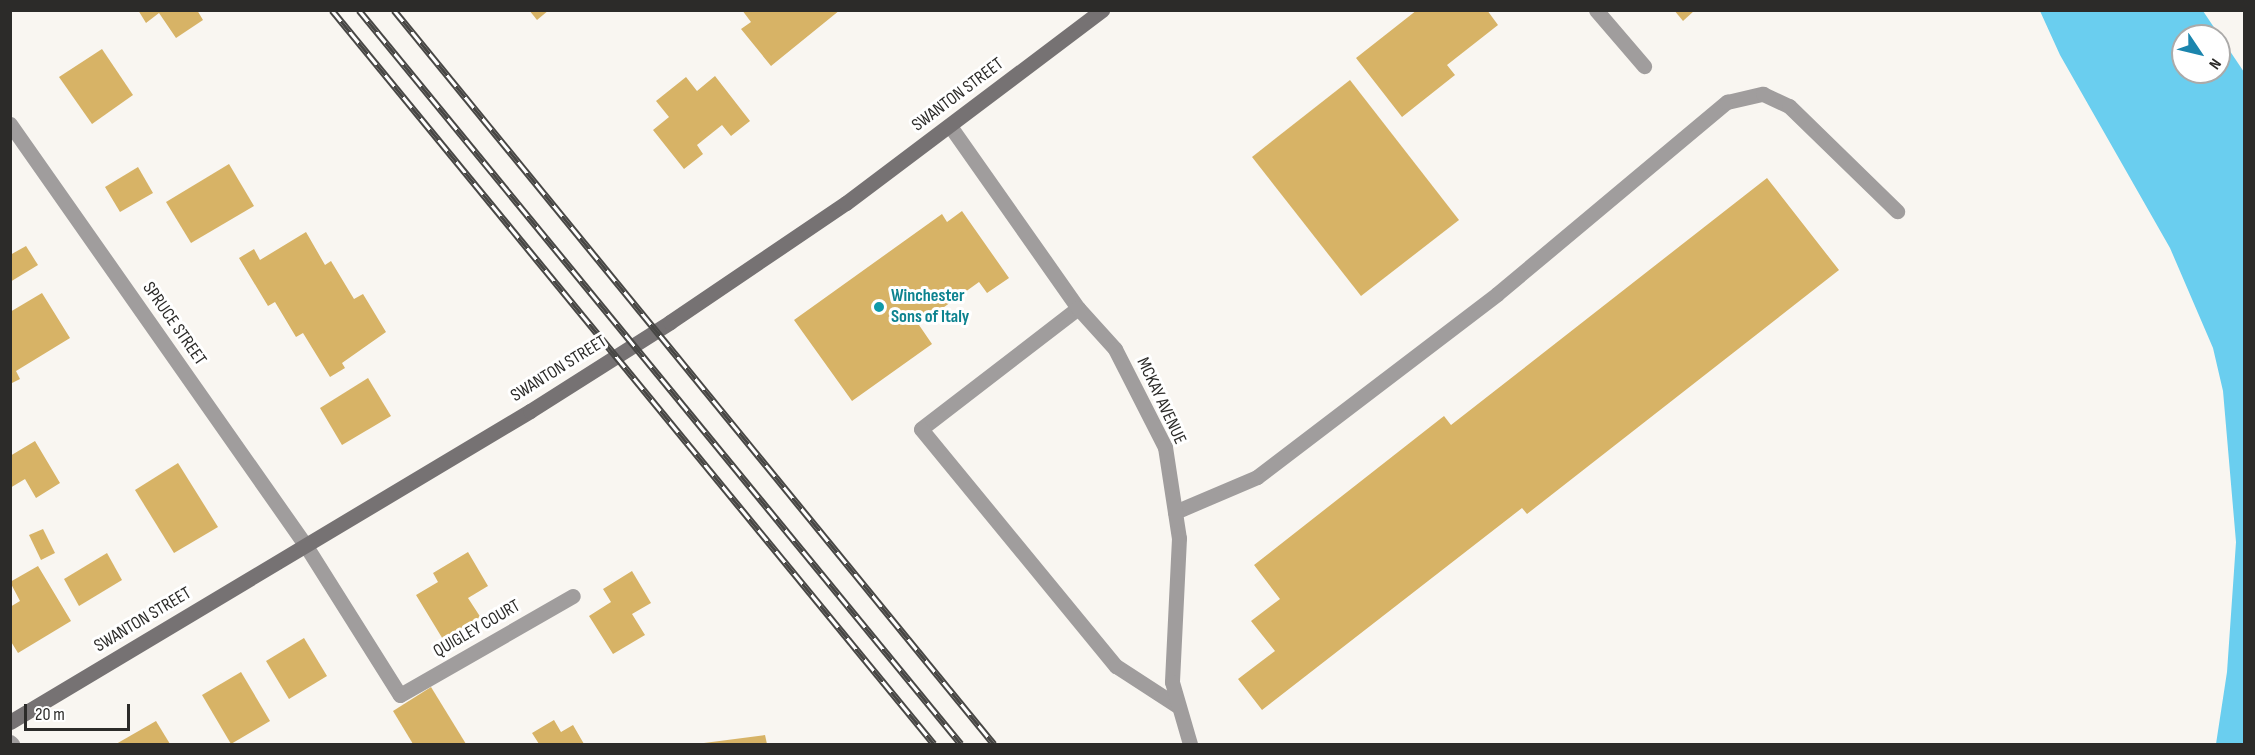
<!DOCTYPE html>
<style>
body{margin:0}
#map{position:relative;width:2255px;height:755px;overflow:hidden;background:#f9f6f1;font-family:"Sofia Sans Condensed",sans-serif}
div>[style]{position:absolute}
.water>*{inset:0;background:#6aceef}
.building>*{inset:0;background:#d7b366}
.lane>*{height:15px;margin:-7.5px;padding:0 7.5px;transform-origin:7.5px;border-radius:7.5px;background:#a09d9d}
.street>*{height:15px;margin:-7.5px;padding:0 7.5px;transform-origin:7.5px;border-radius:7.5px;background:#a09d9d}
.secondary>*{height:15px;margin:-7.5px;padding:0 7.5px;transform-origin:7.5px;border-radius:7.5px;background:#767273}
.rail>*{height:7px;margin-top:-3.5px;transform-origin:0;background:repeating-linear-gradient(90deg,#fff 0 14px,#484745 0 28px);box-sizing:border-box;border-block:2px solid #484745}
.dots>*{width:16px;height:16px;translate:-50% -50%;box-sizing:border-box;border:3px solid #fff;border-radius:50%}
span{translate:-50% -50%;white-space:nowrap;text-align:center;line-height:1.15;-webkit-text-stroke:6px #fff;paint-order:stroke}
.street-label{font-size:18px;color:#2c2b29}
.culture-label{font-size:18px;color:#0d838f;font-weight:700}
.left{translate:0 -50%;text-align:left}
.frame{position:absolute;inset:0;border:12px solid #2c2b29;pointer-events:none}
.north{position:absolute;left:2171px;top:24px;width:60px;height:60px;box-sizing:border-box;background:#fff;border:2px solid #abaaa9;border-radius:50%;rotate:125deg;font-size:16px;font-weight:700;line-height:24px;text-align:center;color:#2c2b29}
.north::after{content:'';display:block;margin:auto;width:21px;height:27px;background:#1b85ad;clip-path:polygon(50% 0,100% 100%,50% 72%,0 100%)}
.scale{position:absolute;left:24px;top:704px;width:106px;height:27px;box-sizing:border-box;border:3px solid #2c2b29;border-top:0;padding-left:8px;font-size:18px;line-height:21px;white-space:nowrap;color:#2c2b29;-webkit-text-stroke:4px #fff;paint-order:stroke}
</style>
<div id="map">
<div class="water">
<div style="clip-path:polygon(evenodd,2040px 11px,2203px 11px,2244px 72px,2244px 744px,2216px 744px,2227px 672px,2236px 542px,2223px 391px,2213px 348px,2170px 248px,2060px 55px,2040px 11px,2183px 36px,2219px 36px,2219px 72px,2183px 72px,2183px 36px)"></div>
</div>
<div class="building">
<div style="clip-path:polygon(138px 10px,197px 10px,203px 20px,176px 38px,159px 13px,146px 23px)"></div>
<div style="clip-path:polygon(529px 10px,549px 10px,537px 20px)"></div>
<div style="clip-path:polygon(742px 10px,840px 10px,771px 66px,741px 29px,751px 22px)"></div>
<div style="clip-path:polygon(1417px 10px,1487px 10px,1498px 25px,1447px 65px,1455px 75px,1402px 117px,1356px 58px)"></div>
<div style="clip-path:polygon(1674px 10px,1695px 10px,1683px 21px)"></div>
<div style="clip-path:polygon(102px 49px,133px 95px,92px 124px,59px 77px)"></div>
<div style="clip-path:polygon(715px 76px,750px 121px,731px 136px,722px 125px,697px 145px,703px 154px,684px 169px,653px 130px,669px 117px,656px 101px,686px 77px,697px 91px)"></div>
<div style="clip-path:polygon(1350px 80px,1459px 220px,1361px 296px,1252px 157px)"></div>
<div style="clip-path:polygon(229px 164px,254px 206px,191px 243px,166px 202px)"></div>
<div style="clip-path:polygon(138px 167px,153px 193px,120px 212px,105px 187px)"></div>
<div style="clip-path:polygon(1767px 178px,1839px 270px,1527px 514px,1522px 508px,1262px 710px,1238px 679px,1275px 651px,1251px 621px,1280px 599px,1254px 565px,1444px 416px,1451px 425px)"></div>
<div style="clip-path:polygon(962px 211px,1009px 278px,987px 293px,979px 282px,919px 325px,932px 344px,852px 401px,794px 320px,942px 214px,947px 222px)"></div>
<div style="clip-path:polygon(306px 232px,325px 265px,331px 261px,354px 299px,363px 294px,386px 332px,342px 363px,345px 368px,330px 377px,303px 333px,296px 337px,275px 302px,268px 306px,239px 258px,254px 249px,260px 260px)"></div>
<div style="clip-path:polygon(26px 246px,38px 265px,10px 282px,10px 255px)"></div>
<div style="clip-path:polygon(42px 293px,70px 338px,16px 371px,20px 379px,10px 384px,10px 312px)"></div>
<div style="clip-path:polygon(368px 378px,391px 416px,342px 445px,320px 408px)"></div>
<div style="clip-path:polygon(35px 441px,60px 483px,36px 498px,25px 479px,10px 488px,10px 456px)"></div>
<div style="clip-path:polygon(178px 463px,218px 527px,174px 553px,135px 490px)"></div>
<div style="clip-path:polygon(43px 529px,55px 553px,41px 560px,29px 535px)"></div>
<div style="clip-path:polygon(468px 552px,488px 586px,468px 598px,481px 618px,444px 641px,416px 595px,438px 582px,433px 573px)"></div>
<div style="clip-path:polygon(107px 553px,122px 580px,79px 606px,64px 579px)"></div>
<div style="clip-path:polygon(38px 566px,71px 621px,18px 653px,10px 640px,10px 607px,20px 601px,10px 582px)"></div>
<div style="clip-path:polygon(632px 571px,651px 603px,632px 614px,645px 635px,613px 654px,589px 616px,611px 602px,603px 589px)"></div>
<div style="clip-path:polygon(304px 638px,327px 676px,289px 699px,266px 661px)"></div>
<div style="clip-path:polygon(241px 672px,270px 721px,231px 744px,202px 695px)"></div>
<div style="clip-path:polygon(431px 687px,466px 744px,413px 744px,393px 711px)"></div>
<div style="clip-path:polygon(554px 720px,561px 732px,573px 725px,584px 744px,539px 744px,532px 733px)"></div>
<div style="clip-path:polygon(156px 721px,170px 744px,116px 744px)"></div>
<div style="clip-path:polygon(765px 735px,767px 744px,704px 744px,704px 743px)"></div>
</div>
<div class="lane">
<div style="left:1078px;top:308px;width:198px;rotate:142.4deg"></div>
<div style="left:921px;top:429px;width:307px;rotate:50.6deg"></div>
<div style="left:1116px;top:666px;width:72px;rotate:33deg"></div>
<div style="left:1175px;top:512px;width:89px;rotate:-23.1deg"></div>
<div style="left:1257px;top:477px;width:302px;rotate:-37.3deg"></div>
<div style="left:1497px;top:294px;width:300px;rotate:-39.9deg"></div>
<div style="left:1727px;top:102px;width:37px;rotate:-13deg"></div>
<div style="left:1763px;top:94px;width:29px;rotate:25deg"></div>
<div style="left:1789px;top:106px;width:151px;rotate:44.2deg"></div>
<div style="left:10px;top:742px;width:3px;rotate:45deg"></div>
</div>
<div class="street">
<div style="left:1596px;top:10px;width:74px;rotate:49.4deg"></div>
<div style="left:10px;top:124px;width:515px;rotate:54.95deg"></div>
<div style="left:306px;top:546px;width:176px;rotate:57.8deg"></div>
<div style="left:400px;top:695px;width:199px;rotate:-29.8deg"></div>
<div style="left:950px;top:126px;width:223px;rotate:54.9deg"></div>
<div style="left:1078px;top:308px;width:55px;rotate:47.9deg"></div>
<div style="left:1115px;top:349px;width:110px;rotate:63deg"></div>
<div style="left:1165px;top:447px;width:92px;rotate:81.3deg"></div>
<div style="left:1179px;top:538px;width:144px;rotate:92.8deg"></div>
<div style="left:1172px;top:682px;width:65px;rotate:73.8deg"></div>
</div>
<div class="secondary">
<div style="left:10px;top:722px;width:606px;rotate:-30.88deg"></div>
<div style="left:530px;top:411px;width:166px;rotate:-32.4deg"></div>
<div style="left:670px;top:322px;width:212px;rotate:-34.1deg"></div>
<div style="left:846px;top:203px;width:321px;rotate:-37deg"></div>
</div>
<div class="rail">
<div style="left:332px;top:10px;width:949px;rotate:50.64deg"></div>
<div style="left:359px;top:10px;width:949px;rotate:50.64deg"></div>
<div style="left:394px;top:10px;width:948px;rotate:50.74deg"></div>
</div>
<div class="dots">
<div style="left:879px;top:307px;background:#0f9aa8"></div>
</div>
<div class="street-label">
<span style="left:958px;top:95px;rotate:-37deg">SWANTON STREET</span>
<span style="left:174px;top:324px;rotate:55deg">SPRUCE STREET</span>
<span style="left:559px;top:369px;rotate:-32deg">SWANTON STREET</span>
<span style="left:1161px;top:401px;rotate:65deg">MCKAY AVENUE</span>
<span style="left:143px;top:620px;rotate:-31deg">SWANTON STREET</span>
<span style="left:477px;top:629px;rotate:-30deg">QUIGLEY COURT</span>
</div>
<div class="culture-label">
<span class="left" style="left:891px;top:307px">Winchester<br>Sons of Italy</span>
</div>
<div class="frame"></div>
<div class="north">N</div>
<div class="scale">20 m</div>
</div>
